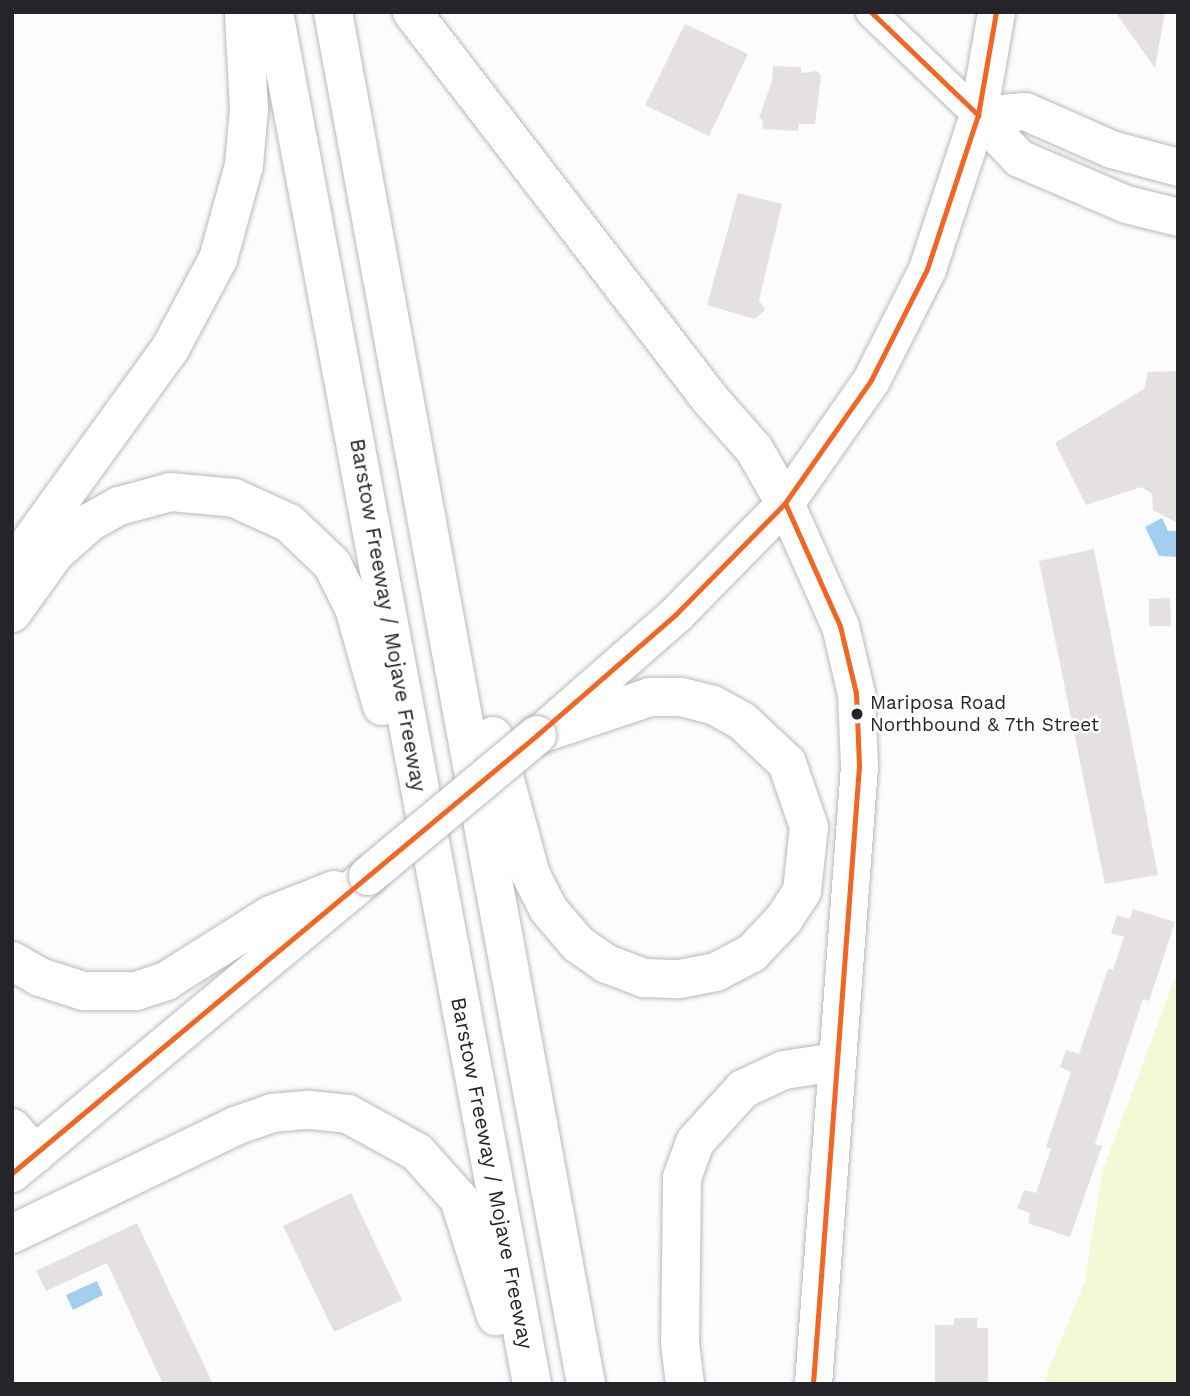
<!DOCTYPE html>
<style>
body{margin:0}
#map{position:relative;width:1190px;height:1396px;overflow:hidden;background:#fcfcfd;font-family:"Work Sans",sans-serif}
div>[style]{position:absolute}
.green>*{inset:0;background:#f2f9d5}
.water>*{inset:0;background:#a2cfed}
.building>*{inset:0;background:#e4e1e0}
.roads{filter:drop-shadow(0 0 2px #b9b9bc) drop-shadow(0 0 2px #b9b9bc)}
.minor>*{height:30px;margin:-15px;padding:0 15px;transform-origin:15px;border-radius:15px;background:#fff}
.major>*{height:37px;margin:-18.5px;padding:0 18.5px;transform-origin:18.5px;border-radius:18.5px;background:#fff}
.highway>*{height:38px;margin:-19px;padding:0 19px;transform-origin:19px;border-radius:19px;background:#fff}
.bridges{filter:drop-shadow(0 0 2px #b9b9bc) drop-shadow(0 0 2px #b9b9bc)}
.highway-bridge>*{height:38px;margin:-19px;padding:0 19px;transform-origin:19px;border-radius:19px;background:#fff}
.bus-1>*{height:5px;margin:-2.5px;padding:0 2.5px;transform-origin:2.5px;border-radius:2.5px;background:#f26522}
.dots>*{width:19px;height:19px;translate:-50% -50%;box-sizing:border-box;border:4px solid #fff;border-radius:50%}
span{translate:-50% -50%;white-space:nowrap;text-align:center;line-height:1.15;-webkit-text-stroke:5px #fff;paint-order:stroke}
.bus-label{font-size:19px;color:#252529}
.left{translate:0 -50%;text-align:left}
.street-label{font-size:21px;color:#252529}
.frame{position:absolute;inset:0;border:14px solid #252529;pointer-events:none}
</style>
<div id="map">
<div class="green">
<div style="clip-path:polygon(1178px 970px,1178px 1384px,1043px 1384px,1085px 1281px,1102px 1173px)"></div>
</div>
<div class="water">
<div style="clip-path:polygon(1162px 518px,1168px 531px,1178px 531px,1178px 557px,1159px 556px,1145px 527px)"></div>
<div style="clip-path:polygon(97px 1281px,103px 1295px,73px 1310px,66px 1295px)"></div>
</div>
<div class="building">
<div style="clip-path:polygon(1116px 12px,1165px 12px,1155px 68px,1118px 16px)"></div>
<div style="clip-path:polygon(685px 24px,748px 54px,709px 136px,645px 105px)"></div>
<div style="clip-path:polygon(773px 66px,801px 67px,801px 73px,817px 71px,821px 76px,815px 124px,799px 124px,798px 131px,762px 129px,763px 120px,759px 118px,772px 81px)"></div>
<div style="clip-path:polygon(738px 193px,782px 204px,759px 300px,765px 310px,755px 319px,707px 305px)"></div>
<div style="clip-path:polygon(1178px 371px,1178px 523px,1153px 510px,1152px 494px,1142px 487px,1086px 505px,1055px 443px,1144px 389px,1148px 372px)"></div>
<div style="clip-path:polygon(1094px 549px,1158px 875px,1105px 884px,1039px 561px)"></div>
<div style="clip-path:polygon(1170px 598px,1171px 626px,1149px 626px,1149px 599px)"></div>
<div style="clip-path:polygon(1133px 909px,1175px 922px,1149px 1001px,1143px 999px,1095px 1144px,1102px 1146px,1070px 1237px,1028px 1223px,1030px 1213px,1017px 1208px,1024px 1190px,1036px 1193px,1051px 1149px,1046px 1147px,1071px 1072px,1060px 1067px,1066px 1050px,1079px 1054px,1108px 969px,1113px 970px,1124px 937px,1111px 933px,1117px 915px,1130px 919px)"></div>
<div style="clip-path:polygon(351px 1193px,402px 1300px,334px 1332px,283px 1226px)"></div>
<div style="clip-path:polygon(137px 1223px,213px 1384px,163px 1384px,107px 1263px,46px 1291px,36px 1271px)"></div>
<div style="clip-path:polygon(954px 1318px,977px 1318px,977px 1328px,988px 1328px,988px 1384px,935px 1384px,935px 1325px,954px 1325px)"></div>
</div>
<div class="roads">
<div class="minor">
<div style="left:871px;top:12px;width:149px;rotate:43.9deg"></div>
</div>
<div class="major">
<div style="left:978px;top:115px;width:59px;rotate:46.4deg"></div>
<div style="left:1019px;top:158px;width:116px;rotate:23.3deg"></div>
<div style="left:1126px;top:204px;width:54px;rotate:14deg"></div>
<div style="left:978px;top:115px;width:47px;rotate:-4.9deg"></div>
<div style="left:1025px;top:111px;width:94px;rotate:23.8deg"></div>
<div style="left:1111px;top:149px;width:69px;rotate:15deg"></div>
<div style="left:785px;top:503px;width:135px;rotate:65.9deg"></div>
<div style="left:840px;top:626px;width:69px;rotate:76.6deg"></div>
<div style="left:856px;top:693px;width:73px;rotate:87.6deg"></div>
<div style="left:859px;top:766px;width:620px;rotate:94.26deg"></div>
<div style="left:538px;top:735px;width:184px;rotate:-41.2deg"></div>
<div style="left:676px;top:614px;width:156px;rotate:-45.5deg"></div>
<div style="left:785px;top:503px;width:150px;rotate:-55deg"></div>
<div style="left:871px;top:380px;width:124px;rotate:-63.2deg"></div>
<div style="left:927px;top:269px;width:162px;rotate:-71.7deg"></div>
<div style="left:978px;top:115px;width:105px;rotate:-80.1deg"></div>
</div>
<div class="highway">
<div style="left:274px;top:12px;width:1396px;rotate:79.35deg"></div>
<div style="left:333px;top:12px;width:1395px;rotate:79.55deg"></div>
<div style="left:412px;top:12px;width:487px;rotate:52.4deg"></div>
<div style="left:709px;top:398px;width:68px;rotate:48.6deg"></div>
<div style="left:754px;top:449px;width:62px;rotate:60.1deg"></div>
<div style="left:12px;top:567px;width:269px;rotate:-54.1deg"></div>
<div style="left:170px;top:349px;width:102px;rotate:-61.9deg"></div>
<div style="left:218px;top:259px;width:98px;rotate:-74.5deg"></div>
<div style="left:244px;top:165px;width:56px;rotate:-84.9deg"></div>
<div style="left:249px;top:109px;width:97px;rotate:-93deg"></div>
<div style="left:12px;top:613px;width:74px;rotate:-54.4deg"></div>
<div style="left:55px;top:553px;width:47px;rotate:-41.5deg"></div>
<div style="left:90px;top:522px;width:33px;rotate:-29deg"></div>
<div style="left:119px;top:506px;width:54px;rotate:-15.1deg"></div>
<div style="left:171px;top:492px;width:63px;rotate:5.4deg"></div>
<div style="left:234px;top:498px;width:60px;rotate:24.4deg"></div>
<div style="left:289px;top:523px;width:59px;rotate:43.6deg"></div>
<div style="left:332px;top:564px;width:49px;rotate:63.4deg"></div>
<div style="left:354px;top:608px;width:102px;rotate:74.1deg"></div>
<div style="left:493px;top:736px;width:144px;rotate:74.7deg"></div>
<div style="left:531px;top:875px;width:38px;rotate:63deg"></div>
<div style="left:548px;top:909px;width:46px;rotate:49.4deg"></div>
<div style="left:578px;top:944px;width:35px;rotate:35deg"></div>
<div style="left:607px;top:964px;width:40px;rotate:21deg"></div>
<div style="left:644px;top:978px;width:36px;rotate:2deg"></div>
<div style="left:680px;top:979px;width:37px;rotate:-11deg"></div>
<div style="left:716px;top:972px;width:41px;rotate:-27.8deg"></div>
<div style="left:752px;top:953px;width:47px;rotate:-46.7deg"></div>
<div style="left:784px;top:919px;width:33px;rotate:-57deg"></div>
<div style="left:802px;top:891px;width:64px;rotate:-83.8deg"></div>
<div style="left:809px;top:827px;width:68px;rotate:-109deg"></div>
<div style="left:787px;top:763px;width:62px;rotate:-137deg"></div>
<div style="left:742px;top:721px;width:33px;rotate:-151deg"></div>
<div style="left:713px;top:705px;width:34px;rotate:-166deg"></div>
<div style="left:680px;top:697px;width:30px;rotate:180deg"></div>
<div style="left:650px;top:697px;width:119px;rotate:161.4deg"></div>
<div style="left:12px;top:961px;width:32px;rotate:30deg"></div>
<div style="left:40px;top:977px;width:45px;rotate:18deg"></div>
<div style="left:83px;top:991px;width:53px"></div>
<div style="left:136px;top:991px;width:32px;rotate:-18deg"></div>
<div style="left:166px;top:981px;width:124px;rotate:-32.2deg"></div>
<div style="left:271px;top:915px;width:68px;rotate:-21.6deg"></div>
<div style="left:12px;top:1128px;width:35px;rotate:49deg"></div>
<div style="left:12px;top:1173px;width:464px;rotate:-39.8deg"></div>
<div style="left:12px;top:1234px;width:248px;rotate:-25.8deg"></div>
<div style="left:235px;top:1126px;width:39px;rotate:-19deg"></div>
<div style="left:272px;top:1113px;width:38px;rotate:-5deg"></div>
<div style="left:310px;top:1110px;width:38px;rotate:6deg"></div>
<div style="left:348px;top:1114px;width:79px;rotate:28.8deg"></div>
<div style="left:417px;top:1152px;width:63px;rotate:48.2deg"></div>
<div style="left:459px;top:1199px;width:123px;rotate:72.5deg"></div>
<div style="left:685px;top:1384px;width:41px;rotate:-97deg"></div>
<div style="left:680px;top:1343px;width:165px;rotate:-89.3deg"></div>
<div style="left:682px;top:1178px;width:38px;rotate:-70deg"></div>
<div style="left:695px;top:1142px;width:72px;rotate:-47.8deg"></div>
<div style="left:743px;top:1089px;width:45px;rotate:-24.9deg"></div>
<div style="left:784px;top:1070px;width:53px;rotate:-8.7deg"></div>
</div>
</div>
<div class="bridges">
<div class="highway-bridge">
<div style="left:368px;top:876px;width:220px;rotate:-39.8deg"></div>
</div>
</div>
<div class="bus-1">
<div style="left:871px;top:12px;width:149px;rotate:43.9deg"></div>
<div style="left:785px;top:503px;width:135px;rotate:65.9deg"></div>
<div style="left:840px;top:626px;width:69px;rotate:76.6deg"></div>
<div style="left:856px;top:693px;width:73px;rotate:87.6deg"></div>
<div style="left:859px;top:766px;width:620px;rotate:94.26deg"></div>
<div style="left:12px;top:1173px;width:684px;rotate:-39.84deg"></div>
<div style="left:537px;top:735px;width:184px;rotate:-41deg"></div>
<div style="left:676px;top:614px;width:156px;rotate:-45.5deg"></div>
<div style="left:785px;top:503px;width:150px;rotate:-55deg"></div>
<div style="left:871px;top:380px;width:124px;rotate:-63.2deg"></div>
<div style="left:927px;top:269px;width:162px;rotate:-71.7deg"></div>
<div style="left:978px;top:115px;width:105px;rotate:-80.1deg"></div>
</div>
<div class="dots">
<div style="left:857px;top:714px;background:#252529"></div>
</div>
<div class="bus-label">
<span class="left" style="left:870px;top:714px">Mariposa Road<br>Northbound &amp; 7th Street</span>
</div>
<div class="street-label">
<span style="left:388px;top:615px;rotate:80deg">Barstow Freeway / Mojave Freeway</span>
<span style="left:492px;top:1173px;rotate:79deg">Barstow Freeway / Mojave Freeway</span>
</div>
<div class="frame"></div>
</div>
